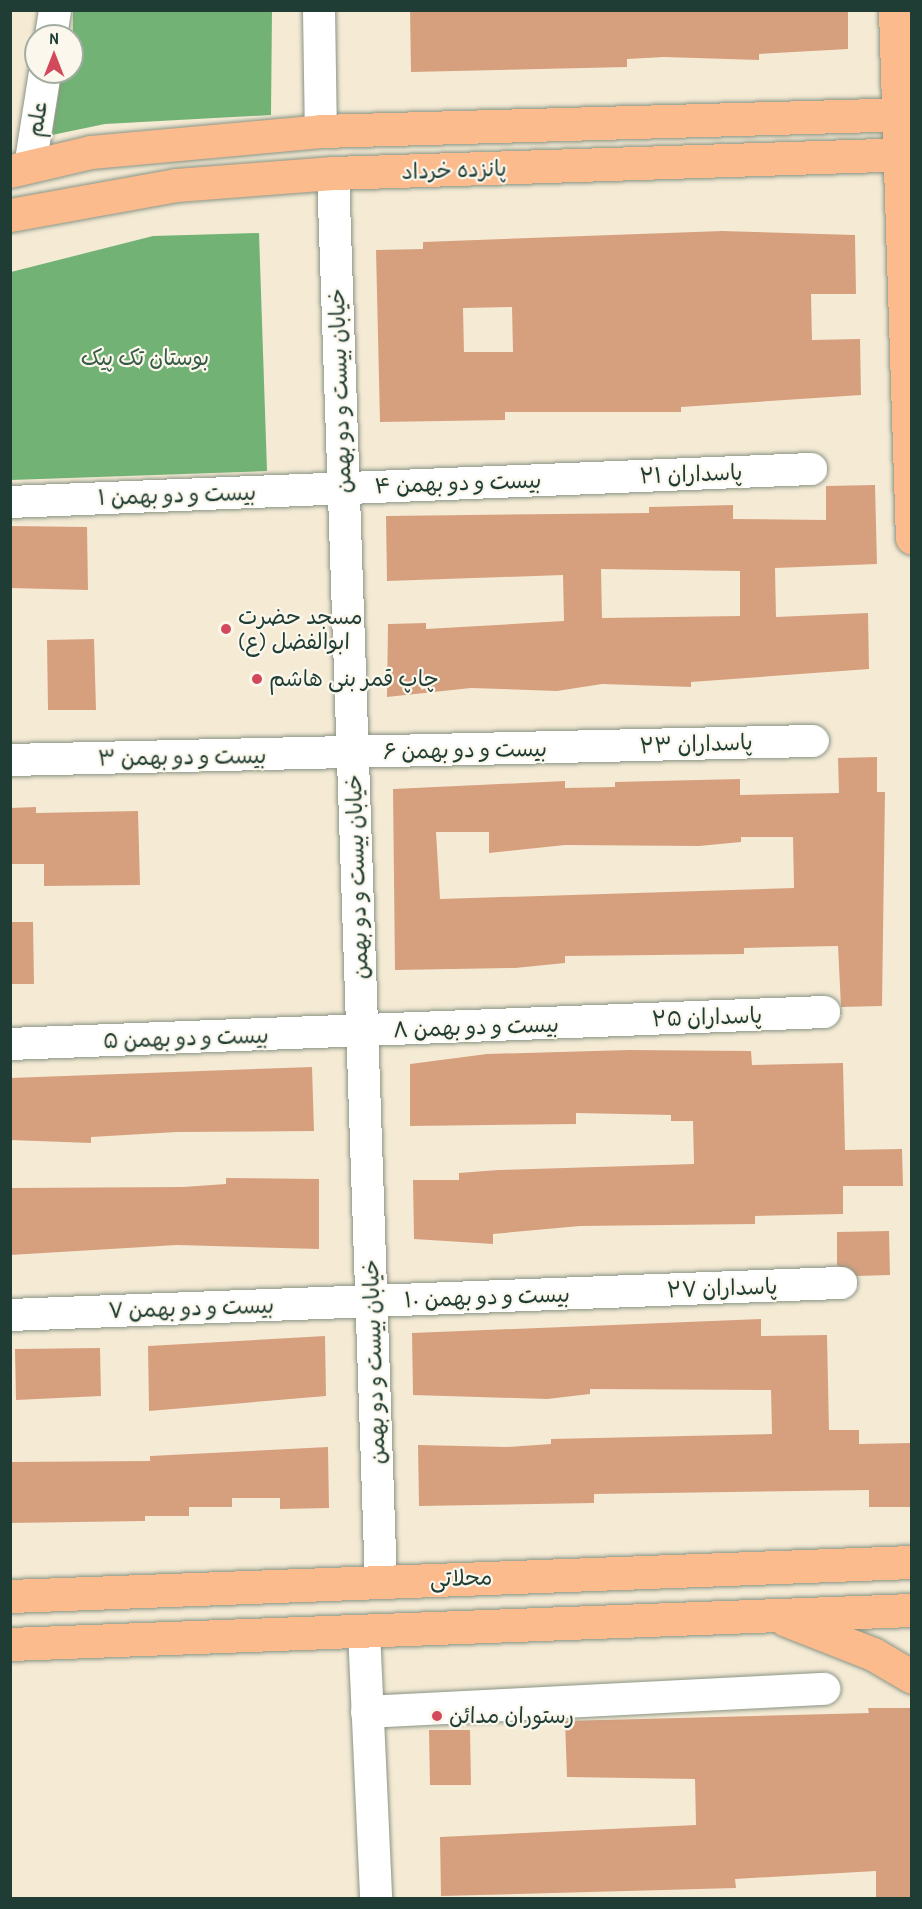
<!DOCTYPE html>
<meta charset="utf-8">
<style>
body{margin:0}
#map{position:relative;width:922px;height:1909px;overflow:hidden;background:#f5ebd5;font-family:"Patrick Hand","Playpen Sans Arabic",sans-serif}
div>[style]{position:absolute}
.forest>*{inset:0;background:#72b274}
.building>*{inset:0;background:#d6a07f}
.roads{filter:drop-shadow(0 0 2px #8a9484) drop-shadow(0 0 2px #8a9484)}
.minor>*{height:32px;margin:-16px;padding:0 16px;transform-origin:16px;border-radius:16px;background:#fff}
.major>*{height:33px;margin:-16.5px;padding:0 16.5px;transform-origin:16.5px;border-radius:16.5px;background:#fbbb8d}
.dots>*{width:16px;height:16px;translate:-50% -50%;box-sizing:border-box;border:3px solid #fbf7ec;border-radius:50%}
span{translate:-50% -50%;white-space:nowrap;text-align:center;line-height:1.15;-webkit-text-stroke:4.5px #fbf7ec;paint-order:stroke}
.street-label{font-size:22px;color:#1f3d34}
.park-label{font-size:22px;color:#355a45}
.poi-label{font-size:22px;color:#1f3d34}
.left{translate:0 -50%;text-align:left}
.frame{position:absolute;inset:0;border:12px solid #1f3d34;pointer-events:none}
.north{position:absolute;left:24px;top:24px;width:60px;height:60px;box-sizing:border-box;background:#fbf7ec;border:2px solid #a3ada2;border-radius:50%;rotate:0deg;font-size:16px;font-weight:700;line-height:24px;text-align:center;color:#1f3d34}
.north::after{content:'';display:block;margin:auto;width:21px;height:27px;background:#d1495b;clip-path:polygon(50% 0,100% 100%,50% 72%,0 100%)}
</style>
<div id="map">
<div class="forest">
<div style="clip-path:polygon(73px 11px,272px 11px,271px 115px,105px 124px,52px 135px,62px 72px,72px 72px)"></div>
<div style="clip-path:polygon(259px 233px,267px 471px,11px 480px,11px 272px,153px 236px)"></div>
</div>
<div class="building">
<div style="clip-path:polygon(410px 10px,848px 10px,848px 49px,759px 54px,759px 60px,664px 57px,627px 59px,627px 67px,411px 72px)"></div>
<div style="clip-path:polygon(evenodd,722px 231px,855px 235px,856px 294px,811px 294px,812px 340px,860px 339px,861px 395px,681px 407px,681px 412px,505px 412px,505px 420px,380px 422px,376px 250px,423px 249px,423px 242px,722px 231px,512px 307px,513px 352px,464px 352px,463px 308px,512px 307px)"></div>
<div style="clip-path:polygon(evenodd,875px 485px,877px 564px,775px 568px,776px 617px,868px 613px,869px 669px,691px 682px,691px 687px,602px 684px,557px 691px,471px 688px,387px 697px,388px 624px,426px 623px,426px 629px,564px 621px,563px 575px,387px 581px,386px 516px,649px 513px,649px 507px,733px 505px,733px 519px,826px 520px,826px 486px,875px 485px,601px 569px,740px 571px,740px 616px,602px 618px,601px 569px)"></div>
<div style="clip-path:polygon(10px 526px,87px 527px,88px 590px,10px 588px)"></div>
<div style="clip-path:polygon(94px 639px,96px 710px,48px 710px,47px 640px)"></div>
<div style="clip-path:polygon(evenodd,877px 757px,877px 792px,885px 792px,882px 1006px,841px 1007px,838px 946px,744px 948px,744px 954px,565px 956px,565px 963px,515px 968px,395px 970px,393px 789px,565px 781px,565px 788px,615px 787px,615px 782px,740px 779px,740px 795px,839px 793px,838px 758px,877px 757px,436px 832px,489px 832px,489px 853px,565px 845px,699px 846px,741px 842px,741px 837px,793px 837px,794px 888px,440px 899px,436px 832px)"></div>
<div style="clip-path:polygon(36px 807px,36px 813px,138px 811px,140px 885px,44px 886px,44px 864px,10px 864px,10px 808px)"></div>
<div style="clip-path:polygon(10px 922px,33px 922px,34px 984px,10px 984px)"></div>
<div style="clip-path:polygon(629px 1050px,751px 1051px,752px 1065px,843px 1063px,845px 1150px,902px 1149px,903px 1186px,843px 1186px,843px 1214px,755px 1216px,755px 1224px,580px 1226px,493px 1234px,493px 1244px,414px 1239px,413px 1180px,459px 1180px,459px 1173px,498px 1170px,694px 1164px,693px 1121px,671px 1121px,671px 1115px,576px 1113px,576px 1124px,410px 1126px,410px 1064px,487px 1054px)"></div>
<div style="clip-path:polygon(312px 1067px,314px 1131px,177px 1132px,91px 1137px,91px 1143px,10px 1140px,10px 1078px)"></div>
<div style="clip-path:polygon(226px 1178px,319px 1179px,319px 1249px,177px 1245px,10px 1255px,10px 1188px,183px 1187px,226px 1184px)"></div>
<div style="clip-path:polygon(889px 1231px,890px 1275px,857px 1276px,837px 1265px,837px 1232px)"></div>
<div style="clip-path:polygon(761px 1319px,761px 1336px,827px 1335px,829px 1430px,859px 1430px,859px 1444px,911px 1443px,912px 1507px,869px 1507px,869px 1490px,594px 1494px,594px 1503px,419px 1506px,418px 1445px,507px 1447px,551px 1444px,551px 1439px,772px 1434px,771px 1390px,590px 1389px,590px 1394px,547px 1399px,413px 1395px,412px 1333px)"></div>
<div style="clip-path:polygon(325px 1336px,326px 1396px,149px 1411px,148px 1346px)"></div>
<div style="clip-path:polygon(100px 1348px,101px 1396px,16px 1400px,15px 1349px)"></div>
<div style="clip-path:polygon(328px 1447px,329px 1508px,280px 1509px,280px 1498px,232px 1498px,232px 1507px,189px 1507px,189px 1516px,145px 1516px,145px 1521px,10px 1523px,10px 1462px,150px 1461px,150px 1456px)"></div>
<div style="clip-path:polygon(868px 1708px,912px 1708px,912px 1898px,876px 1898px,876px 1871px,735px 1879px,736px 1888px,441px 1896px,440px 1837px,696px 1825px,695px 1779px,567px 1777px,565px 1721px,869px 1713px)"></div>
<div style="clip-path:polygon(429px 1730px,470px 1730px,471px 1785px,430px 1785px)"></div>
</div>
<div class="roads">
<div class="minor">
<div style="left:319px;top:10px;width:121px;rotate:89.1deg"></div>
<div style="left:51px;top:36px;width:26px;rotate:-81deg"></div>
<div style="left:30px;top:167px;width:96px;rotate:-81deg"></div>
<div style="left:333px;top:173px;width:1409px;rotate:88.05deg"></div>
<div style="left:10px;top:502px;width:802px;rotate:-2.36deg"></div>
<div style="left:10px;top:760px;width:803px;rotate:-1.36deg"></div>
<div style="left:10px;top:1044px;width:815px;rotate:-2.25deg"></div>
<div style="left:10px;top:1315px;width:832px;rotate:-2.21deg"></div>
<div style="left:364px;top:1631px;width:267px;rotate:87.4deg"></div>
<div style="left:367px;top:1712px;width:458px;rotate:-2.9deg"></div>
</div>
<div class="major">
<div style="left:895px;top:10px;width:528px;rotate:88.16deg"></div>
<div style="left:10px;top:171px;width:83px;rotate:-13.2deg"></div>
<div style="left:91px;top:152px;width:231px;rotate:-5.2deg"></div>
<div style="left:321px;top:131px;width:591px;rotate:-1.65deg"></div>
<div style="left:10px;top:215px;width:169px;rotate:-10.2deg"></div>
<div style="left:176px;top:185px;width:157px;rotate:-4.4deg"></div>
<div style="left:333px;top:173px;width:579px;rotate:-1.88deg"></div>
<div style="left:10px;top:1596px;width:903px;rotate:-2.16deg"></div>
<div style="left:786px;top:1620px;width:93px;rotate:21.3deg"></div>
<div style="left:873px;top:1654px;width:45px;rotate:30.5deg"></div>
<div style="left:10px;top:1644px;width:903px;rotate:-2.16deg"></div>
</div>
</div>
<div class="dots">
<div style="left:226px;top:629px;background:#d1495b"></div>
<div style="left:257px;top:679px;background:#d1495b"></div>
<div style="left:437px;top:1716px;background:#d1495b"></div>
</div>
<div class="street-label">
<span style="left:37px;top:119px;rotate:-81deg">علم</span>
<span style="left:454px;top:170px;rotate:-2deg">پانزده خرداد</span>
<span style="left:340px;top:391px;rotate:-92deg">خیابان بیست و دو بهمن</span>
<span style="left:691px;top:474px;rotate:-2deg">پاسداران ۲۱</span>
<span style="left:458px;top:483px;rotate:-2deg">بیست و دو بهمن ۴</span>
<span style="left:177px;top:495px;rotate:-2deg">بیست و دو بهمن ۱</span>
<span style="left:696px;top:744px;rotate:-2deg">پاسداران ۲۳</span>
<span style="left:465px;top:750px;rotate:-1deg">بیست و دو بهمن ۶</span>
<span style="left:182px;top:757px;rotate:-1deg">بیست و دو بهمن ۳</span>
<span style="left:357px;top:877px;rotate:-92deg">خیابان بیست و دو بهمن</span>
<span style="left:707px;top:1017px;rotate:-2deg">پاسداران ۲۵</span>
<span style="left:476px;top:1027px;rotate:-2deg">بیست و دو بهمن ۸</span>
<span style="left:186px;top:1038px;rotate:-2deg">بیست و دو بهمن ۵</span>
<span style="left:722px;top:1288px;rotate:-2deg">پاسداران ۲۷</span>
<span style="left:487px;top:1297px;rotate:-2deg">بیست و دو بهمن ۱۰</span>
<span style="left:191px;top:1308px;rotate:-2deg">بیست و دو بهمن ۷</span>
<span style="left:374px;top:1362px;rotate:-92deg">خیابان بیست و دو بهمن</span>
<span style="left:461px;top:1578px;rotate:-2deg">محلاتی</span>
</div>
<div class="park-label">
<span style="left:145px;top:358px">بوستان تک پیک</span>
</div>
<div class="poi-label">
<span class="left" style="left:238px;top:629px">مسجد حضرت<br>ابوالفضل (ع)</span>
<span class="left" style="left:269px;top:679px">چاپ قمر بنی هاشم</span>
<span class="left" style="left:449px;top:1716px">رستوران مدائن</span>
</div>
<div class="frame"></div>
<div class="north">N</div>
</div>
